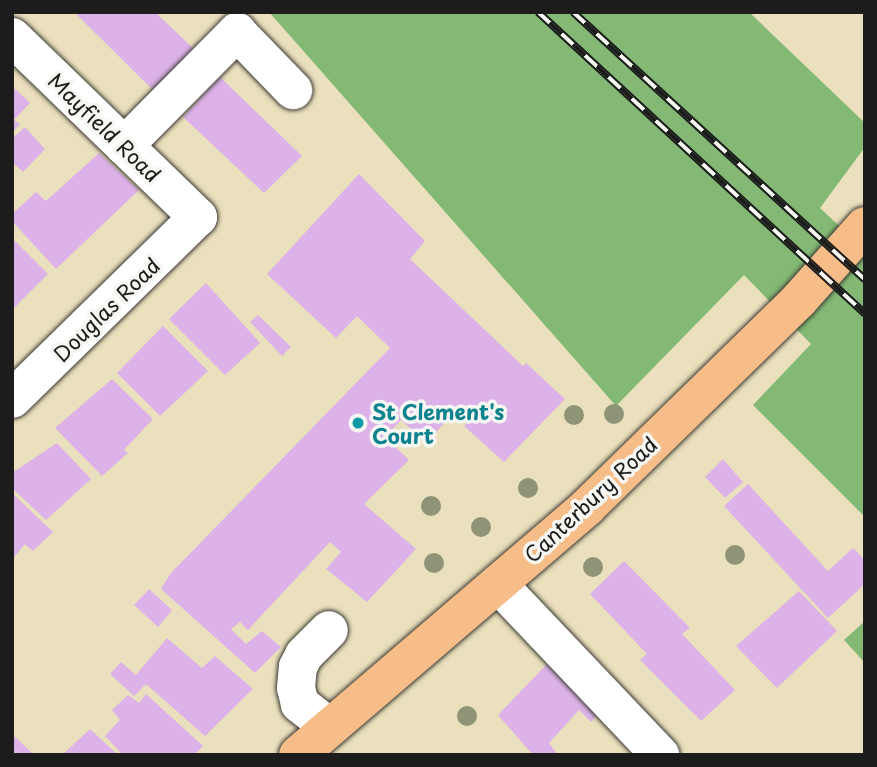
<!DOCTYPE html>
<style>
body{margin:0}
#map{position:relative;width:877px;height:767px;overflow:hidden;background:#eae0bd;font-family:"Playpen Sans",sans-serif}
div>[style]{position:absolute}
.forest>*{inset:0;background:#84b975}
.building>*{inset:0;background:#ddb2e8}
.roads{filter:drop-shadow(0 0 2px #3b3934) drop-shadow(0 0 2px #3b3934)}
.minor>*{height:38px;margin:-19px;padding:0 19px;transform-origin:19px;border-radius:19px;background:#fff}
.major>*{height:38px;margin:-19px;padding:0 19px;transform-origin:19px;border-radius:19px;background:#f7bd88}
.rail>*{height:8px;margin-top:-4px;transform-origin:0;background:repeating-linear-gradient(90deg,#f6f6f2 0 16px,#1c1c1c 0 32px);box-sizing:border-box;border-block:2px solid #1c1c1c}
.trees>*{width:20px;height:20px;margin:-10px;border-radius:50%;background:#8f9477}
.dots>*{width:19px;height:19px;translate:-50% -50%;box-sizing:border-box;border:4px solid #f6f6f2;border-radius:50%}
span{translate:-50% -50%;white-space:nowrap;text-align:center;line-height:1.15;-webkit-text-stroke:7px #f6f6f2;paint-order:stroke}
.street-label{font-size:21px;color:#1c1c1c}
.culture-label{font-size:21px;color:#0d838f;font-weight:700}
.left{translate:0 -50%;text-align:left}
.frame{position:absolute;inset:0;border:14px solid #1c1c1c;pointer-events:none}
</style>
<div id="map">
<div class="forest">
<div style="clip-path:polygon(269px 12px,749px 12px,865px 123px,865px 147px,820px 208px,865px 250px,865px 517px,753px 405px,811px 344px,744px 275px,616px 406px)"></div>
<div style="clip-path:polygon(865px 621px,865px 663px,844px 640px)"></div>
</div>
<div class="building">
<div style="clip-path:polygon(74px 12px,155px 12px,195px 50px,154px 91px)"></div>
<div style="clip-path:polygon(220px 77px,302px 156px,264px 193px,183px 117px)"></div>
<div style="clip-path:polygon(12px 86px,30px 103px,14px 120px,20px 124px,12px 132px)"></div>
<div style="clip-path:polygon(25px 127px,45px 149px,23px 172px,12px 162px,12px 139px)"></div>
<div style="clip-path:polygon(99px 153px,139px 190px,56px 269px,12px 221px,12px 214px,36px 192px,46px 201px)"></div>
<div style="clip-path:polygon(359px 174px,425px 241px,410px 259px,523px 366px,526px 363px,565px 399px,504px 462px,464px 426px,472px 418px,460px 406px,426px 443px,401px 420px,385px 437px,409px 460px,364px 504px,416px 549px,367px 602px,326px 569px,341px 552px,330px 542px,248px 630px,240px 622px,231px 629px,246px 644px,262px 631px,281px 647px,255px 673px,161px 589px,171px 573px,390px 348px,357px 316px,336px 338px,267px 274px)"></div>
<div style="clip-path:polygon(12px 238px,48px 274px,12px 310px)"></div>
<div style="clip-path:polygon(206px 283px,260px 343px,225px 375px,169px 319px)"></div>
<div style="clip-path:polygon(258px 315px,291px 347px,282px 356px,250px 322px)"></div>
<div style="clip-path:polygon(163px 326px,208px 371px,160px 416px,117px 373px)"></div>
<div style="clip-path:polygon(112px 379px,153px 419px,124px 450px,128px 453px,102px 476px,55px 428px)"></div>
<div style="clip-path:polygon(57px 443px,91px 479px,46px 520px,12px 488px,12px 473px)"></div>
<div style="clip-path:polygon(723px 459px,743px 482px,725px 498px,705px 477px)"></div>
<div style="clip-path:polygon(748px 484px,828px 571px,853px 548px,865px 560px,865px 584px,828px 618px,724px 506px)"></div>
<div style="clip-path:polygon(12px 493px,53px 532px,33px 551px,25px 544px,12px 560px)"></div>
<div style="clip-path:polygon(624px 561px,690px 628px,682px 634px,735px 690px,701px 721px,640px 660px,647px 654px,590px 594px)"></div>
<div style="clip-path:polygon(149px 589px,172px 610px,158px 627px,134px 605px)"></div>
<div style="clip-path:polygon(799px 591px,837px 631px,777px 688px,736px 646px)"></div>
<div style="clip-path:polygon(167px 638px,202px 668px,215px 656px,253px 689px,205px 736px,146px 684px,134px 696px,110px 674px,121px 662px,136px 675px)"></div>
<div style="clip-path:polygon(547px 664px,597px 715px,591px 722px,579px 710px,549px 743px,558px 755px,533px 755px,498px 715px)"></div>
<div style="clip-path:polygon(146px 694px,203px 746px,194px 755px,123px 755px,105px 736px,120px 720px,112px 710px,128px 695px,139px 703px)"></div>
<div style="clip-path:polygon(90px 729px,118px 755px,62px 755px)"></div>
<div style="clip-path:polygon(12px 734px,34px 755px,12px 755px)"></div>
</div>
<div class="roads">
<div class="minor">
<div style="left:12px;top:37px;width:259px;rotate:44.1deg"></div>
<div style="left:198px;top:217px;width:260px;rotate:135.6deg"></div>
<div style="left:124px;top:146px;width:161px;rotate:-45.3deg"></div>
<div style="left:237px;top:32px;width:81px;rotate:46deg"></div>
<div style="left:498px;top:584px;width:236px;rotate:46.5deg"></div>
<div style="left:328px;top:726px;width:36px;rotate:-142deg"></div>
<div style="left:300px;top:704px;width:16px;rotate:-104deg"></div>
<div style="left:296px;top:688px;width:21px;rotate:-85deg"></div>
<div style="left:298px;top:667px;width:13px;rotate:-63deg"></div>
<div style="left:304px;top:655px;width:35px;rotate:-45deg"></div>
</div>
<div class="major">
<div style="left:298px;top:755px;width:381px;rotate:-40.6deg"></div>
<div style="left:587px;top:507px;width:296px;rotate:-44.3deg"></div>
<div style="left:799px;top:300px;width:99px;rotate:-48.3deg"></div>
</div>
</div>
<div class="rail">
<div style="left:538px;top:12px;width:445px;rotate:42.7deg"></div>
<div style="left:573px;top:12px;width:396px;rotate:42.5deg"></div>
</div>
<div class="trees">
<div style="left:614px;top:414px"></div>
<div style="left:574px;top:415px"></div>
<div style="left:528px;top:488px"></div>
<div style="left:431px;top:506px"></div>
<div style="left:481px;top:527px"></div>
<div style="left:735px;top:555px"></div>
<div style="left:434px;top:563px"></div>
<div style="left:593px;top:567px"></div>
<div style="left:467px;top:716px"></div>
</div>
<div class="dots">
<div style="left:358px;top:423px;background:#0f9aa8"></div>
</div>
<div class="street-label">
<span style="left:105px;top:127px;rotate:44deg">Mayfield Road</span>
<span style="left:106px;top:309px;rotate:-44deg">Douglas Road</span>
<span style="left:590px;top:499px;rotate:-43deg">Canterbury Road</span>
</div>
<div class="culture-label">
<span class="left" style="left:372px;top:423px">St Clement's<br>Court</span>
</div>
<div class="frame"></div>
</div>
